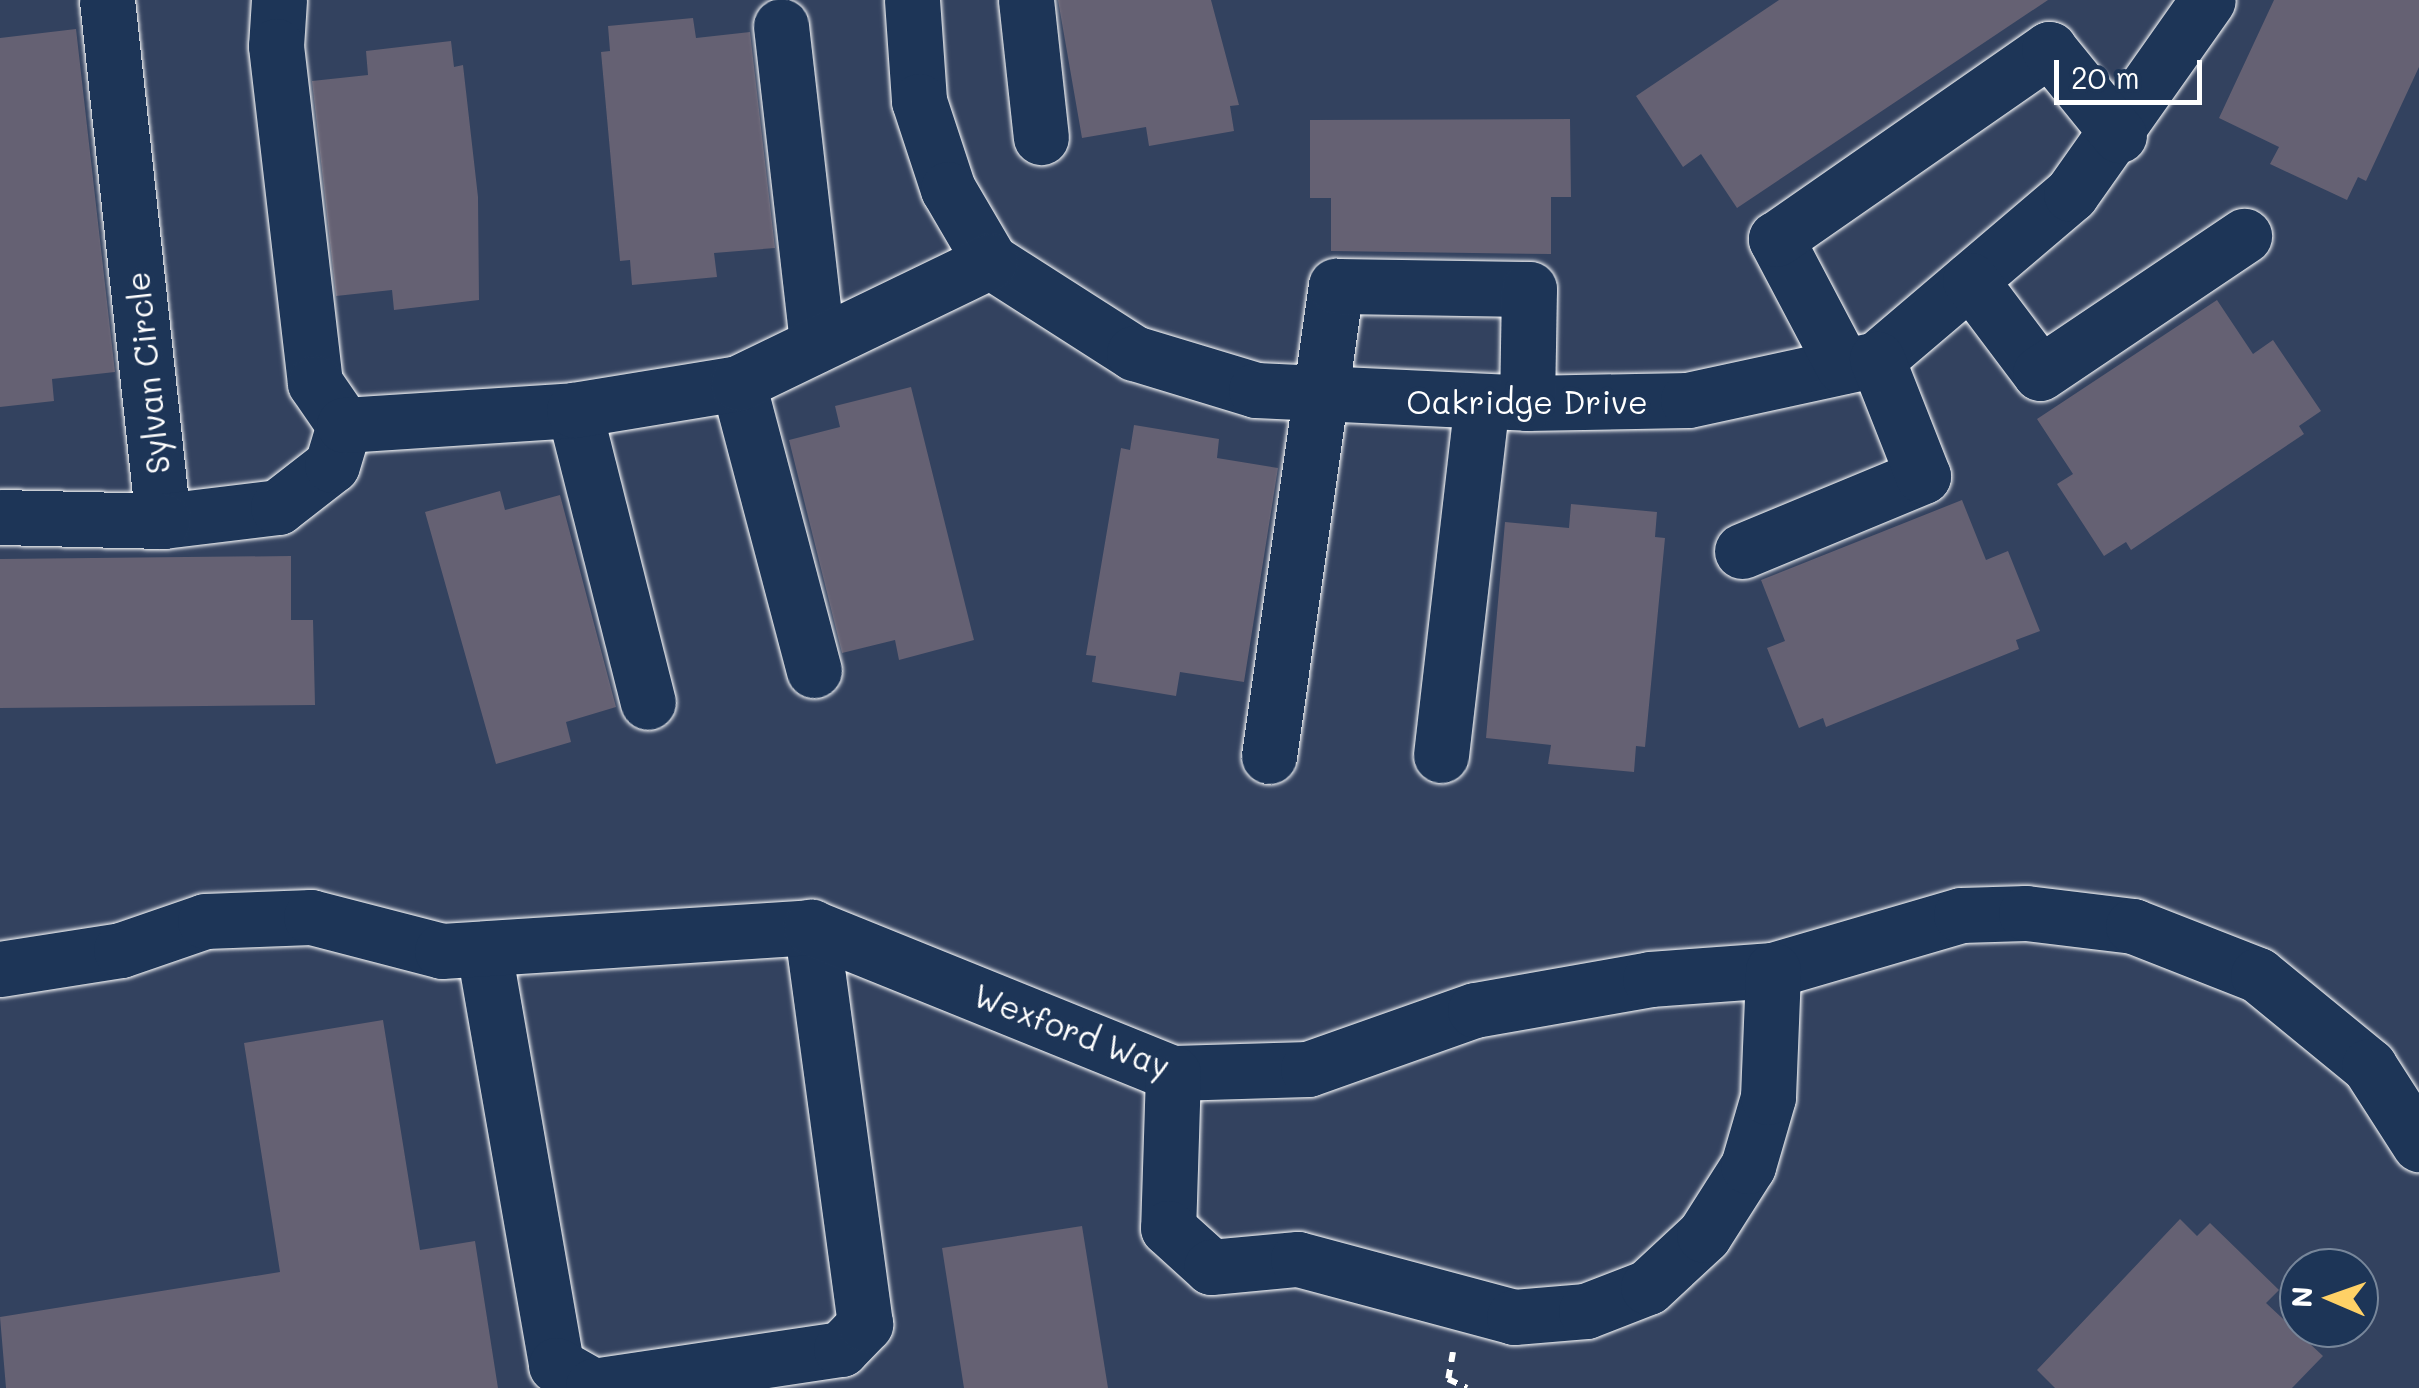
<!DOCTYPE html>
<style>
body{margin:0}
#map{position:relative;width:2419px;height:1388px;overflow:hidden;background:#33425f;font-family:Mali,sans-serif}
div>[style]{position:absolute}
.building>*{inset:0;background:#656173}
.path>*{height:6px;margin-top:-3px;transform-origin:0;background:repeating-linear-gradient(90deg,#fff 0 10px,transparent 0 18px)}
.roads{filter:drop-shadow(0 0 2px #fff) drop-shadow(0 0 2px #fff)}
.minor>*{height:55px;margin:-27.5px;padding:0 27.5px;transform-origin:27.5px;border-radius:27.5px;background:#1d3557}
span{translate:-50% -50%;white-space:nowrap;text-align:center;line-height:1.15;-webkit-text-stroke:9px #1d3557;paint-order:stroke}
.street-label{font-size:32px;color:#fff}
.north{position:absolute;left:2279px;top:1248px;width:100px;height:100px;box-sizing:border-box;background:#1d3557;border:2px solid #77869a;border-radius:50%;rotate:272deg;font-size:28px;font-weight:700;line-height:40px;text-align:center;color:#fff}
.north::after{content:'';display:block;margin:auto;width:35px;height:45px;background:#ffd166;clip-path:polygon(50% 0,100% 100%,50% 72%,0 100%)}
.scale{position:absolute;left:2054px;top:60px;width:148px;height:45px;box-sizing:border-box;border:5px solid #fff;border-top:0;padding-left:12px;font-size:30px;line-height:35px;white-space:nowrap;color:#fff;-webkit-text-stroke:8px #1d3557;paint-order:stroke}
</style>
<div id="map">
<div class="building">
<div style="clip-path:polygon(1058px 0,1211px 0,1239px 105px,1230px 106px,1234px 131px,1149px 146px,1146px 127px,1082px 138px)"></div>
<div style="clip-path:polygon(1779px 0,2048px 0,1737px 208px,1701px 154px,1683px 167px,1636px 96px)"></div>
<div style="clip-path:polygon(2274px 0,2419px 0,2419px 67px,2366px 181px,2358px 177px,2347px 200px,2270px 164px,2279px 147px,2219px 118px)"></div>
<div style="clip-path:polygon(693px 18px,696px 38px,750px 32px,775px 248px,714px 253px,717px 277px,632px 285px,630px 260px,620px 261px,601px 52px,610px 51px,608px 26px)"></div>
<div style="clip-path:polygon(76px 29px,115px 372px,52px 379px,54px 401px,0 407px,0 38px)"></div>
<div style="clip-path:polygon(451px 41px,454px 67px,463px 65px,478px 197px,479px 300px,394px 310px,392px 290px,336px 296px,312px 81px,368px 75px,366px 51px)"></div>
<div style="clip-path:polygon(1570px 119px,1571px 197px,1551px 197px,1551px 254px,1331px 251px,1331px 198px,1310px 198px,1310px 120px)"></div>
<div style="clip-path:polygon(2217px 300px,2253px 354px,2273px 340px,2321px 411px,2299px 426px,2304px 434px,2131px 550px,2126px 542px,2104px 556px,2057px 484px,2073px 474px,2037px 419px)"></div>
<div style="clip-path:polygon(911px 387px,974px 640px,899px 660px,895px 640px,842px 653px,789px 440px,840px 427px,835px 406px)"></div>
<div style="clip-path:polygon(1134px 425px,1219px 439px,1217px 458px,1278px 468px,1244px 682px,1180px 672px,1176px 696px,1092px 682px,1096px 656px,1086px 655px,1121px 448px,1130px 450px)"></div>
<div style="clip-path:polygon(500px 491px,505px 510px,560px 495px,616px 707px,566px 722px,571px 742px,496px 764px,425px 512px)"></div>
<div style="clip-path:polygon(1962px 500px,1986px 560px,2008px 551px,2040px 631px,2016px 640px,2019px 649px,1826px 727px,1823px 718px,1799px 728px,1767px 648px,1785px 641px,1761px 580px)"></div>
<div style="clip-path:polygon(1571px 504px,1657px 512px,1655px 537px,1665px 538px,1645px 747px,1636px 746px,1634px 772px,1548px 764px,1551px 745px,1486px 738px,1505px 522px,1569px 528px)"></div>
<div style="clip-path:polygon(291px 556px,291px 620px,313px 620px,315px 705px,0 708px,0 559px)"></div>
<div style="clip-path:polygon(383px 1020px,420px 1250px,475px 1241px,498px 1388px,6px 1388px,0 1317px,280px 1272px,244px 1043px)"></div>
<div style="clip-path:polygon(2180px 1219px,2197px 1236px,2210px 1223px,2279px 1290px,2266px 1303px,2323px 1356px,2292px 1388px,2055px 1388px,2037px 1370px)"></div>
<div style="clip-path:polygon(1082px 1226px,1108px 1388px,964px 1388px,942px 1248px)"></div>
</div>
<div class="path">
<div style="left:1453px;top:1352px;width:27px;rotate:100deg"></div>
<div style="left:1448px;top:1379px;width:21px;rotate:25deg"></div>
</div>
<div class="roads">
<div class="minor">
<div style="left:107px;top:0;width:524px;rotate:83.87deg"></div>
<div style="left:163px;top:521px;width:116px;rotate:-6.9deg"></div>
<div style="left:278px;top:507px;width:68px;rotate:-37.9deg"></div>
<div style="left:332px;top:465px;width:42px;rotate:-73.3deg"></div>
<div style="left:279px;top:0;width:46px;rotate:93.7deg"></div>
<div style="left:276px;top:46px;width:339px;rotate:83.4deg"></div>
<div style="left:315px;top:383px;width:51px;rotate:55.4deg"></div>
<div style="left:912px;top:0;width:101px;rotate:86deg"></div>
<div style="left:919px;top:101px;width:93px;rotate:71.8deg"></div>
<div style="left:948px;top:189px;width:83px;rotate:59.7deg"></div>
<div style="left:990px;top:261px;width:171px;rotate:32.6deg"></div>
<div style="left:1134px;top:353px;width:127px;rotate:16.9deg"></div>
<div style="left:1256px;top:390px;width:271px;rotate:2.7deg"></div>
<div style="left:1527px;top:403px;width:161px;rotate:-1.1deg"></div>
<div style="left:1688px;top:400px;width:193px;rotate:-12.2deg"></div>
<div style="left:1877px;top:359px;width:255px;rotate:-40.4deg"></div>
<div style="left:2071px;top:194px;width:237px;rotate:-54.8deg"></div>
<div style="left:1026px;top:0;width:138px;rotate:83.8deg"></div>
<div style="left:781px;top:26px;width:320px;rotate:83.5deg"></div>
<div style="left:1970px;top:280px;width:116px;rotate:53deg"></div>
<div style="left:2040px;top:373px;width:246px;rotate:-33.9deg"></div>
<div style="left:1843px;top:366px;width:144px;rotate:-117.8deg"></div>
<div style="left:1776px;top:239px;width:333px;rotate:-34.8deg"></div>
<div style="left:2049px;top:49px;width:111px;rotate:50.9deg"></div>
<div style="left:738px;top:383px;width:297px;rotate:75.2deg"></div>
<div style="left:574px;top:410px;width:301px;rotate:75.8deg"></div>
<div style="left:344px;top:425px;width:230px;rotate:-3.7deg"></div>
<div style="left:574px;top:410px;width:166px;rotate:-9.3deg"></div>
<div style="left:738px;top:383px;width:280px;rotate:-25.8deg"></div>
<div style="left:0;top:517px;width:163px;rotate:1.4deg"></div>
<div style="left:1742px;top:551px;width:196px;rotate:-22.5deg"></div>
<div style="left:1923px;top:476px;width:126px;rotate:-111.5deg"></div>
<div style="left:1441px;top:755px;width:355px;rotate:-83.4deg"></div>
<div style="left:1269px;top:756px;width:475px;rotate:-81.9deg"></div>
<div style="left:1336px;top:286px;width:193px;rotate:0.9deg"></div>
<div style="left:1529px;top:289px;width:114px;rotate:91deg"></div>
<div style="left:484px;top:951px;width:420px;rotate:80.1deg"></div>
<div style="left:556px;top:1365px;width:43px;rotate:29.6deg"></div>
<div style="left:593px;top:1386px;width:251px;rotate:-8.5deg"></div>
<div style="left:841px;top:1349px;width:35px;rotate:-46deg"></div>
<div style="left:865px;top:1324px;width:401px;rotate:-97.7deg"></div>
<div style="left:0;top:969px;width:122px;rotate:-8.9deg"></div>
<div style="left:121px;top:950px;width:89px;rotate:-19deg"></div>
<div style="left:205px;top:921px;width:106px;rotate:-2.2deg"></div>
<div style="left:311px;top:917px;width:135px;rotate:14.5deg"></div>
<div style="left:442px;top:951px;width:370px;rotate:-3.7deg"></div>
<div style="left:811px;top:927px;width:390px;rotate:22deg"></div>
<div style="left:1173px;top:1073px;width:135px;rotate:-1.7deg"></div>
<div style="left:1308px;top:1069px;width:177px;rotate:-19.5deg"></div>
<div style="left:1475px;top:1010px;width:178px;rotate:-10deg"></div>
<div style="left:1650px;top:979px;width:123px;rotate:-4.2deg"></div>
<div style="left:1773px;top:970px;width:196px;rotate:-16.3deg"></div>
<div style="left:1961px;top:915px;width:65px;rotate:-1.8deg"></div>
<div style="left:2026px;top:913px;width:108px;rotate:6.9deg"></div>
<div style="left:2133px;top:926px;width:134px;rotate:21.4deg"></div>
<div style="left:2258px;top:975px;width:144px;rotate:39.3deg"></div>
<div style="left:2369px;top:1066px;width:93px;rotate:57.3deg"></div>
<div style="left:1173px;top:1073px;width:155px;rotate:91.8deg"></div>
<div style="left:1168px;top:1228px;width:58px;rotate:42.2deg"></div>
<div style="left:1211px;top:1267px;width:87px;rotate:-5.3deg"></div>
<div style="left:1298px;top:1259px;width:224px;rotate:15deg"></div>
<div style="left:1514px;top:1317px;width:72px;rotate:-4.8deg"></div>
<div style="left:1586px;top:1311px;width:66px;rotate:-21.2deg"></div>
<div style="left:1648px;top:1287px;width:76px;rotate:-42.9deg"></div>
<div style="left:1704px;top:1235px;width:82px;rotate:-57.5deg"></div>
<div style="left:1748px;top:1166px;width:72px;rotate:-73.8deg"></div>
<div style="left:1768px;top:1097px;width:127px;rotate:-87.7deg"></div>
</div>
</div>
<div class="street-label">
<span style="left:147px;top:373px;rotate:-96deg">Sylvan Circle</span>
<span style="left:1527px;top:401px">Oakridge Drive</span>
<span style="left:1072px;top:1030px;rotate:21deg">Wexford Way</span>
</div>
<div class="north">N</div>
<div class="scale">20 m</div>
</div>
